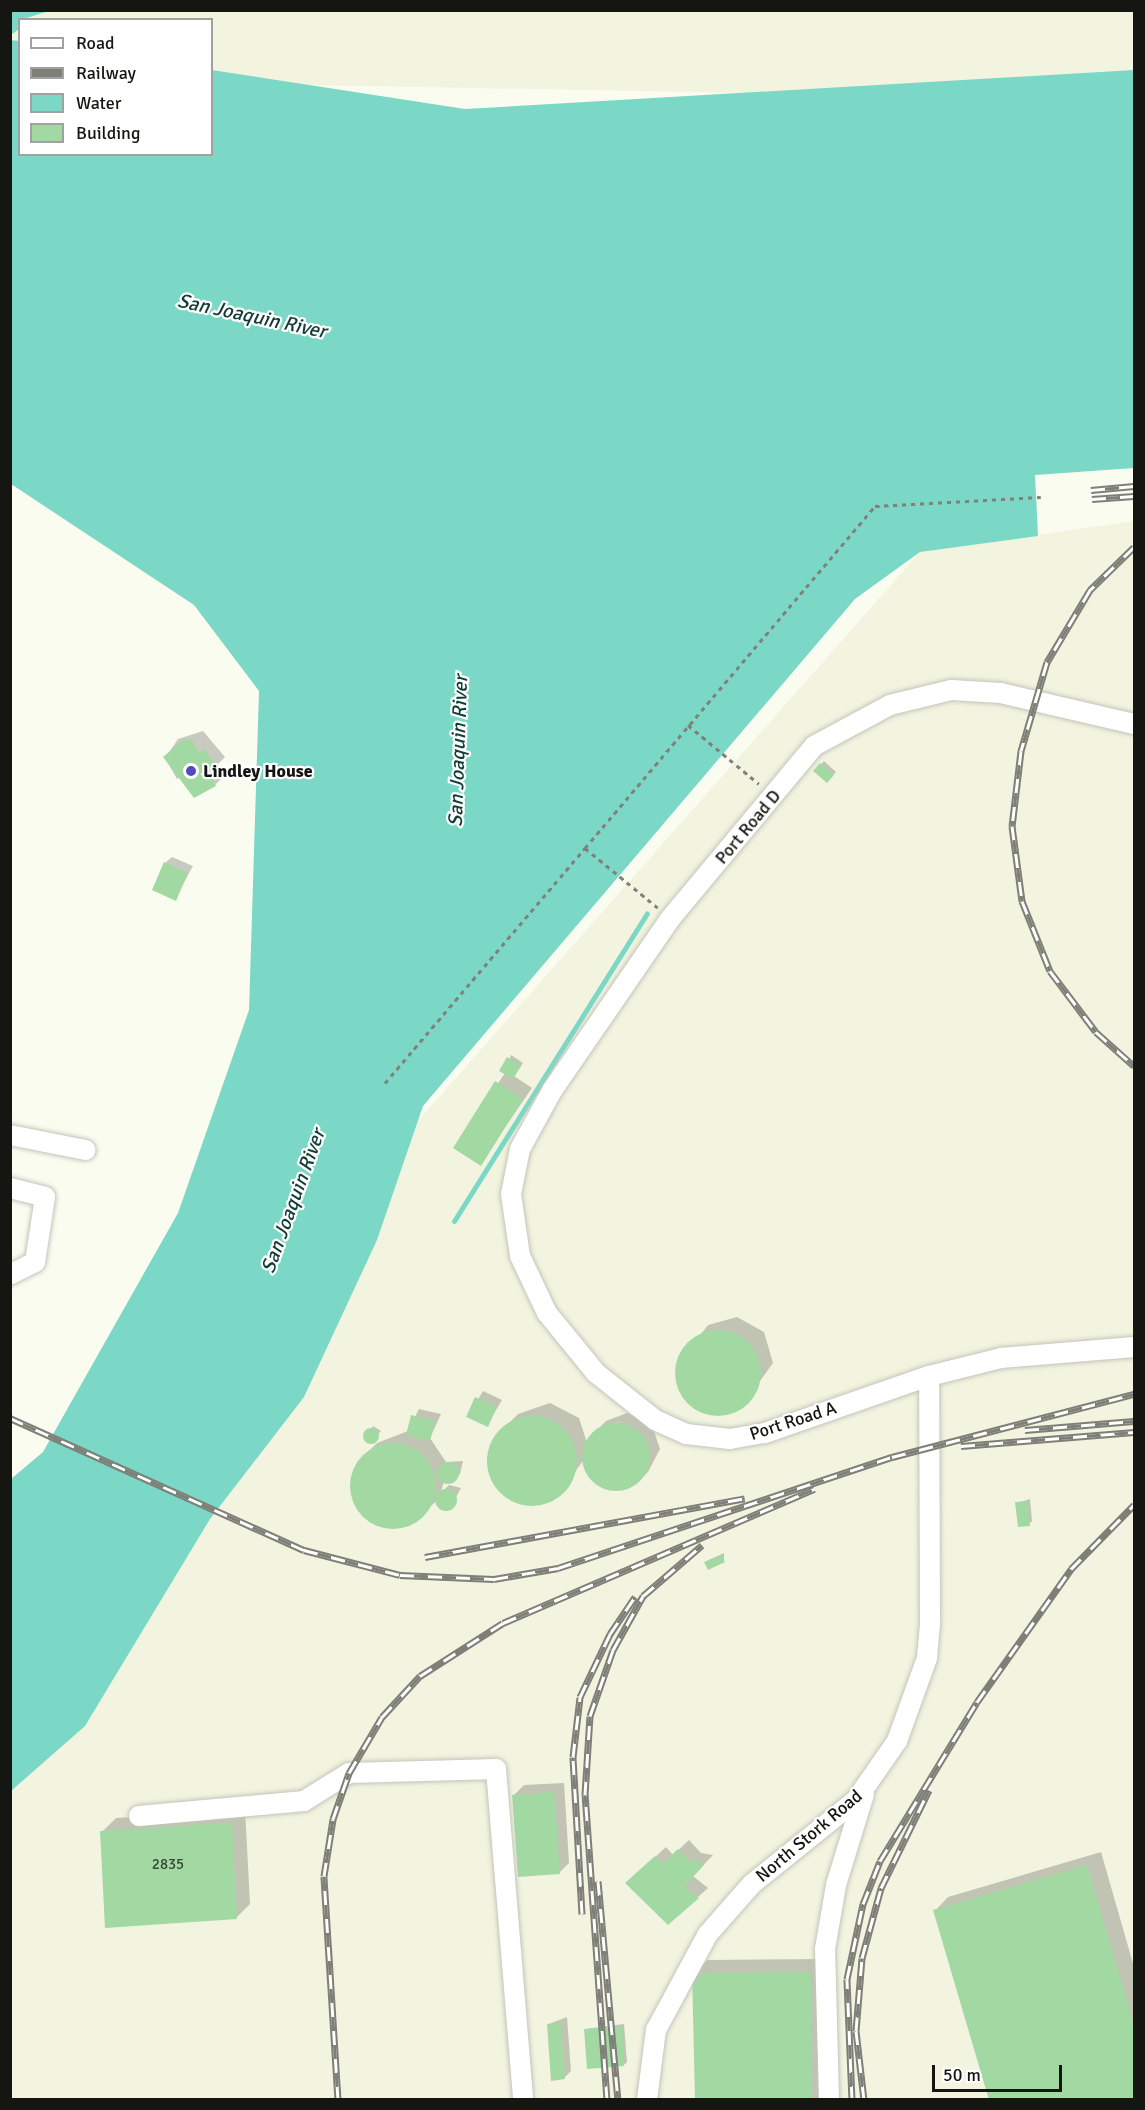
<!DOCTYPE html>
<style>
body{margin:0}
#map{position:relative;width:1145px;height:2110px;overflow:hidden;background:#fbfcf0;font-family:Signika,sans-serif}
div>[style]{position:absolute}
.built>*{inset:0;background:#f2f4e0}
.water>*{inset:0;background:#7bd8c6}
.shadow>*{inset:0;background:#0003}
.stream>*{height:5px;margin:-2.5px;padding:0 2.5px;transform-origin:2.5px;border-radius:2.5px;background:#7bd8c6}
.building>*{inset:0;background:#a2d9a3}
.round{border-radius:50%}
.path>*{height:3px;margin-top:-1.5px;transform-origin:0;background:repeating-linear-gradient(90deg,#808179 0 4.5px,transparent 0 9px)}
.roads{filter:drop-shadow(0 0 2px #c3c5b9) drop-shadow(0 0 2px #c3c5b9)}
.minor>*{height:20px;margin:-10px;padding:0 10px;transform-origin:10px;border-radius:10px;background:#fff}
.rail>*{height:7px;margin-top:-3.5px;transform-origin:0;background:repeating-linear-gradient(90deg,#fff 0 14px,#7e7f77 0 28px);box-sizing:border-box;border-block:2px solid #7e7f77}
.dots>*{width:16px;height:16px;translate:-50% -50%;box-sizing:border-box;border:3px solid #fff;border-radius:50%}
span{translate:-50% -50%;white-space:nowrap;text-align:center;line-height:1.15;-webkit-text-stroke:4.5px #fff;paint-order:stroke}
.number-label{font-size:15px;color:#384636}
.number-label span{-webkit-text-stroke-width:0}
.poi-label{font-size:18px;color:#151511;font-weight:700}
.left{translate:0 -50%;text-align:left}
.street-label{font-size:18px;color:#151511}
.water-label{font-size:20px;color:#123d36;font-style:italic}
.frame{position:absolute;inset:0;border:12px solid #151511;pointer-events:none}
.legend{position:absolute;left:18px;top:18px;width:195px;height:138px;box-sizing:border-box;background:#fff;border:2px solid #a1a1a0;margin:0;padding:8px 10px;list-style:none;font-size:18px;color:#151511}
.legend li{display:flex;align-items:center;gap:12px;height:30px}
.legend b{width:30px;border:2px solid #a1a1a0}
.scale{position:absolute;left:932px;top:2065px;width:130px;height:27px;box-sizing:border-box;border:3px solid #151511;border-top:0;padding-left:8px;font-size:18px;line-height:21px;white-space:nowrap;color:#151511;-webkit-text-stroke:4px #fff;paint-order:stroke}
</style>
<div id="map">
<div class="built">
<div style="clip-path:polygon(10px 11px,1134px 11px,1134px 100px,310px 85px,212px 70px,212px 20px,20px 20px,19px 41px,11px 40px)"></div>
<div style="clip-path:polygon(1134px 521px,1134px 2099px,11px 2100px,11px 1779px,244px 1389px,417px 1122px,920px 552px)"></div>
</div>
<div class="water">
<div style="clip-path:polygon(11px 10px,49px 10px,49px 11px,20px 20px,19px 29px,11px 35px)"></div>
<div style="clip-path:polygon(10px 40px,19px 41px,20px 154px,212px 154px,212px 70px,465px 109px,1134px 70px,1134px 468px,1035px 475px,1038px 536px,920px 552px,855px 599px,423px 1106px,377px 1240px,304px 1397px,210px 1519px,85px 1726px,11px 1791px,11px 1479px,43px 1452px,178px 1213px,249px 1010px,259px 691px,194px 605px,11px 484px)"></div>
</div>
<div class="shadow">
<div style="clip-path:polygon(203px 731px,225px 757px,218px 764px,225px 775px,215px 785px,183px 776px,177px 779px,165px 758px,178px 739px)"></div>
<div style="clip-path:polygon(824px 761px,836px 772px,827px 781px,815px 771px)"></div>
<div style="clip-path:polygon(172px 857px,193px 866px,175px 899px,165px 863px)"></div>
<div style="clip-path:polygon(511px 1055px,523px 1063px,514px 1076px,532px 1088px,480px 1164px,455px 1147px,505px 1073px)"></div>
<div style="clip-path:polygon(737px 1317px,764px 1332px,773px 1363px,742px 1406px,714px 1414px,685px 1396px,678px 1364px,708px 1325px)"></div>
<div style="clip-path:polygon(483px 1391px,502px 1400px,487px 1425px,468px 1416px)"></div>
<div style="clip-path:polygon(550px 1403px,579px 1418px,588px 1446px,599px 1428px,624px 1421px,600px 1427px,606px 1421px,627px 1413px,652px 1425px,660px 1449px,648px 1472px,637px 1482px,614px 1490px,590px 1477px,585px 1458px,559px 1494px,527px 1504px,501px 1490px,489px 1459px,504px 1428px,518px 1414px)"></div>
<div style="clip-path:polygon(419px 1409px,441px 1414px,430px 1438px,446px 1462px,463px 1461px,460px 1474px,454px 1480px,445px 1479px,440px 1494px,449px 1485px,461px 1488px,450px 1508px,439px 1505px,441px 1496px,424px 1513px,394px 1527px,364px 1516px,351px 1489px,363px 1457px,377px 1443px,408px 1431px)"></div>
<div style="clip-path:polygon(373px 1426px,381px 1431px,371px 1442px,365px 1437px)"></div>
<div style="clip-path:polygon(1030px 1499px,1032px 1521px,1029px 1524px,1017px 1503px)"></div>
<div style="clip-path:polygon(724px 1553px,724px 1561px,706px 1562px,709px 1560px)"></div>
<div style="clip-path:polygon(564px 1783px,569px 1863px,559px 1873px,513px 1796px,524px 1785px)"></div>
<div style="clip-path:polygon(245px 1809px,250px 1904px,236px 1918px,102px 1832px,116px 1818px)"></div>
<div style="clip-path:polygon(689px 1840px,701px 1853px,713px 1855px,693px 1876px,708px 1888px,698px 1897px,638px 1873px,666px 1847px,673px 1855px)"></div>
<div style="clip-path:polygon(1101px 1852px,1134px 1967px,1134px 2100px,990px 2100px,935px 1911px,948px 1897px)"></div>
<div style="clip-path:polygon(825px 1959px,826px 2100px,697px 2100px,694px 1974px,707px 1960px)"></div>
<div style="clip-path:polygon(567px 2017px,571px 2071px,564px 2078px,549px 2024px)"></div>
<div style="clip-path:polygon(624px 2024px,627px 2062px,624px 2065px,586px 2029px)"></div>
</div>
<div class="stream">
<div style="left:454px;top:1221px;width:363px;rotate:-57.9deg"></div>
</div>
<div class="building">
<div style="clip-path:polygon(184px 739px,192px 740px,199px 752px,205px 749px,216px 768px,208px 773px,216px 786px,194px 798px,163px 757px)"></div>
<div style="clip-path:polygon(820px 763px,834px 775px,827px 783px,813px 771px)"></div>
<div style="clip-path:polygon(164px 862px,188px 873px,176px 901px,152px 890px)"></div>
<div style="clip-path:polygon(507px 1057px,521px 1066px,513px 1079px,499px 1071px)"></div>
<div style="clip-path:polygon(495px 1081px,523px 1099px,481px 1166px,453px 1148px)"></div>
<div class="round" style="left:675px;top:1330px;width:86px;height:86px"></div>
<div style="clip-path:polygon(475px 1397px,497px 1407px,488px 1427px,466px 1417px)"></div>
<div style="clip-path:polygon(411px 1415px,435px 1421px,430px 1441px,406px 1435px)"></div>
<div class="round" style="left:487px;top:1416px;width:90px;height:90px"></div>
<div class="round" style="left:582px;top:1423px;width:68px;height:68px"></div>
<div class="round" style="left:363px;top:1428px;width:16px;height:16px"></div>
<div class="round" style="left:350px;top:1443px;width:86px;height:86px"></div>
<div class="round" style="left:437px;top:1462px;width:22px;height:22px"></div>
<div class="round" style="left:435px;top:1489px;width:22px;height:22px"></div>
<div style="clip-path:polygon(1027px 1501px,1030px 1526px,1018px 1527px,1015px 1502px)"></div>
<div style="clip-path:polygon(721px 1555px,725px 1562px,708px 1570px,704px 1562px)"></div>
<div style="clip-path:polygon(554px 1792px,560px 1874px,518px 1877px,512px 1795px)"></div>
<div style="clip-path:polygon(232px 1822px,237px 1919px,105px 1928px,100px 1831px)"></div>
<div style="clip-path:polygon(678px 1849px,690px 1862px,695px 1859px,704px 1865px,684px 1887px,699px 1898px,668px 1925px,625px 1883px,655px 1856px,662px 1864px)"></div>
<div style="clip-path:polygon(1087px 1865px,1134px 2025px,1134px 2100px,989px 2100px,933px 1910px)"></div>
<div style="clip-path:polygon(811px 1972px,812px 2100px,695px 2100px,692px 1973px)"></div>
<div style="clip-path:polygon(561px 2023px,565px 2079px,551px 2081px,547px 2024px)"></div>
<div style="clip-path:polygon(622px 2026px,624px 2066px,587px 2069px,584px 2029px)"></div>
</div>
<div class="path">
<div style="left:688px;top:725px;width:92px;rotate:39.7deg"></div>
<div style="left:585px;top:848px;width:448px;rotate:-49.7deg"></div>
<div style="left:875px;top:506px;width:166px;rotate:-3.1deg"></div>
<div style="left:385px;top:1083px;width:309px;rotate:-49.6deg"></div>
<div style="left:585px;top:848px;width:94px;rotate:39.4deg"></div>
</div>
<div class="roads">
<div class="minor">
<div style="left:1134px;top:724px;width:137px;rotate:-166.9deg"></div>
<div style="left:1001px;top:693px;width:50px;rotate:-176.6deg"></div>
<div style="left:951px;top:690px;width:63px;rotate:166.2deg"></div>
<div style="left:890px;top:705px;width:86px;rotate:151.7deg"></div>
<div style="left:814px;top:746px;width:225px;rotate:129.8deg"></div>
<div style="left:670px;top:919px;width:206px;rotate:124.5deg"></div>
<div style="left:553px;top:1089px;width:68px;rotate:118.8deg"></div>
<div style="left:520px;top:1149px;width:46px;rotate:101.3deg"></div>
<div style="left:511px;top:1194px;width:63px;rotate:81.7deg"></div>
<div style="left:520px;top:1256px;width:63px;rotate:64.7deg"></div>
<div style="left:547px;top:1313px;width:77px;rotate:50.8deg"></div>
<div style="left:596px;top:1373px;width:75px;rotate:38.5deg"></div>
<div style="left:655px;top:1420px;width:34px;rotate:24deg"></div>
<div style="left:686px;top:1434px;width:44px;rotate:6.5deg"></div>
<div style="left:730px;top:1439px;width:36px;rotate:-10deg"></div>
<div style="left:765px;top:1433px;width:174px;rotate:-19.2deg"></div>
<div style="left:929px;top:1376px;width:74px;rotate:-14deg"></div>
<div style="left:1001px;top:1358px;width:133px;rotate:-4.7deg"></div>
<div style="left:10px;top:1135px;width:77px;rotate:11.2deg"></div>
<div style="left:10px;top:1188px;width:36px;rotate:14deg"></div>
<div style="left:45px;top:1197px;width:66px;rotate:98.7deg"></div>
<div style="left:35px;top:1262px;width:28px;rotate:153deg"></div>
<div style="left:139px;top:1816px;width:166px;rotate:-5.2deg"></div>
<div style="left:304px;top:1801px;width:53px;rotate:-31.9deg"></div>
<div style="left:349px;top:1773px;width:147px;rotate:-1.6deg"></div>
<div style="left:496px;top:1769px;width:332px;rotate:85.3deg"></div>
<div style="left:647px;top:2100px;width:71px;rotate:-82.7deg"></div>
<div style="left:656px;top:2030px;width:109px;rotate:-61.6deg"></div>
<div style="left:708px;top:1934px;width:67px;rotate:-48.7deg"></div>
<div style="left:752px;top:1884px;width:134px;rotate:-38.9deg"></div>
<div style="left:856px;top:1800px;width:72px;rotate:-55.2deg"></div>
<div style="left:897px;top:1741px;width:88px;rotate:-70.1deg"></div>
<div style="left:927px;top:1658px;width:38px;rotate:-85deg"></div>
<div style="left:930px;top:1620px;width:244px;rotate:-90.2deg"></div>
<div style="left:829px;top:2100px;width:151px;rotate:-91.5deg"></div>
<div style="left:825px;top:1949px;width:65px;rotate:-80.2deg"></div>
<div style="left:836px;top:1885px;width:95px;rotate:-72.9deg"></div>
</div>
</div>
<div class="rail">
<div style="left:1091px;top:490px;width:43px;rotate:-5.3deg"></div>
<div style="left:1092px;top:499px;width:42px;rotate:-4.1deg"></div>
<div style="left:1134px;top:547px;width:62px;rotate:135.7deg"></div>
<div style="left:1090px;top:590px;width:84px;rotate:120.8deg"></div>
<div style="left:1047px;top:662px;width:93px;rotate:106.3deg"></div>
<div style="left:1021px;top:751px;width:76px;rotate:96.8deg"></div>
<div style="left:1012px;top:826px;width:76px;rotate:82.4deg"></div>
<div style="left:1022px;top:901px;width:75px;rotate:68.2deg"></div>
<div style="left:1050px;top:971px;width:76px;rotate:53deg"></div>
<div style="left:1096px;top:1032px;width:51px;rotate:41.8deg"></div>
<div style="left:10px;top:1418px;width:322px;rotate:24.2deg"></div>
<div style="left:304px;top:1550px;width:99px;rotate:14.6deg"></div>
<div style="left:400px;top:1575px;width:94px;rotate:2.4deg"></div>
<div style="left:494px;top:1579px;width:65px;rotate:-9.8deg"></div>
<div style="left:558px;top:1568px;width:352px;rotate:-18.4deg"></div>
<div style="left:892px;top:1457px;width:250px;rotate:-14.6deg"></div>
<div style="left:1025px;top:1430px;width:109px;rotate:-4.7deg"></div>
<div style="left:961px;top:1446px;width:174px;rotate:-4.6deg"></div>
<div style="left:425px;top:1557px;width:325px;rotate:-10.4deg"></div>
<div style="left:598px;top:1881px;width:220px;rotate:84.8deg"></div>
<div style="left:582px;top:1914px;width:157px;rotate:-93.3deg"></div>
<div style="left:573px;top:1757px;width:60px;rotate:-83.3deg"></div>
<div style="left:580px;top:1697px;width:70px;rotate:-64.5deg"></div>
<div style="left:610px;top:1634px;width:45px;rotate:-56deg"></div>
<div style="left:338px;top:2100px;width:224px;rotate:-93.6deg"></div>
<div style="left:324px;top:1876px;width:58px;rotate:-81deg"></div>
<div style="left:333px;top:1819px;width:49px;rotate:-70.8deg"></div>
<div style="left:349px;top:1773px;width:65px;rotate:-59.5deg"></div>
<div style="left:382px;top:1717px;width:56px;rotate:-47.2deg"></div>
<div style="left:420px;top:1676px;width:98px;rotate:-32.6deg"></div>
<div style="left:503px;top:1623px;width:339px;rotate:-23.3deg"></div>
<div style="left:607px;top:2100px;width:306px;rotate:-94.1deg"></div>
<div style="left:585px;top:1795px;width:79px;rotate:-86.4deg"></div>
<div style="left:590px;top:1716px;width:70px;rotate:-70.8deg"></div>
<div style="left:613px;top:1650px;width:62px;rotate:-60.9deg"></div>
<div style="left:643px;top:1596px;width:78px;rotate:-40.8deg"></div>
<div style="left:852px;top:2100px;width:121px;rotate:-92.4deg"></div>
<div style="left:847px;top:1979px;width:77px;rotate:-78deg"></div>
<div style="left:863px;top:1904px;width:46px;rotate:-68.4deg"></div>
<div style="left:880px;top:1861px;width:186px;rotate:-58.6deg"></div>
<div style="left:977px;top:1702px;width:163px;rotate:-54.7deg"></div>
<div style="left:1071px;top:1569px;width:90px;rotate:-45.5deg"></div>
<div style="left:864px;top:2100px;width:69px;rotate:-96.6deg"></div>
<div style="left:856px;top:2031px;width:73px;rotate:-85.3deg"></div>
<div style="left:862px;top:1958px;width:73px;rotate:-74.8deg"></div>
<div style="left:881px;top:1888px;width:109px;rotate:-63.9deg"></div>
</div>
<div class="dots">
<div style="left:191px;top:771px;background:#564ac1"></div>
</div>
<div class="number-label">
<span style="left:168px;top:1865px">2835</span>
</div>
<div class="poi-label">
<span class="left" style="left:203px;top:771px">Lindley House</span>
</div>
<div class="street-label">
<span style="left:748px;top:827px;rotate:-50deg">Port Road D</span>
<span style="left:793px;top:1421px;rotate:-18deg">Port Road A</span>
<span style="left:809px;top:1836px;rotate:-40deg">North Stork Road</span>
</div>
<div class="water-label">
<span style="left:252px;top:316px;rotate:12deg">San Joaquin River</span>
<span style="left:458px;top:751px;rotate:-88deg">San Joaquin River</span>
<span style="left:293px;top:1201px;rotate:-70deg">San Joaquin River</span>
</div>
<div class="frame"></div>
<ul class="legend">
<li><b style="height:8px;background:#fff"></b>Road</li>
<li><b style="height:8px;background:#7e7f77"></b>Railway</li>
<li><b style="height:16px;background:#7bd8c6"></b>Water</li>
<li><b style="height:16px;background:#a2d9a3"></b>Building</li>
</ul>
<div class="scale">50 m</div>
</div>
